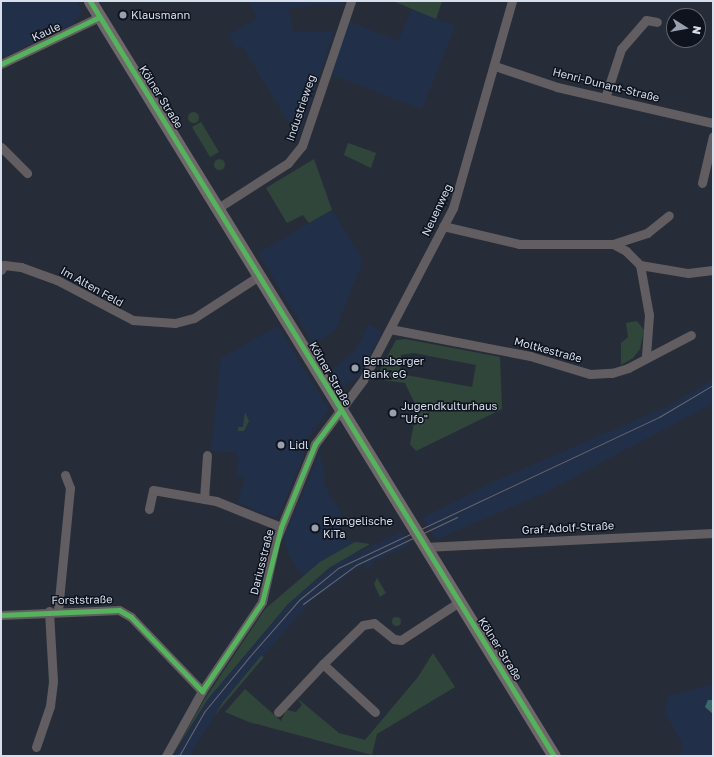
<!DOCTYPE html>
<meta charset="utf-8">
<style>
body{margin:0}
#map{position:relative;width:714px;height:757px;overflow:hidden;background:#272d38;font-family:"Golos Text",sans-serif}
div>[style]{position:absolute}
.built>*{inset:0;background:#222f48}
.green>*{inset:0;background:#31463a}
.round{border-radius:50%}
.water>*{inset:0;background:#3b696a}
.minor>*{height:9px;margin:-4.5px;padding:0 4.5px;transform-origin:4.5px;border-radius:4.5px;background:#625d60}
.secondary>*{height:13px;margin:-6.5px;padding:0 6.5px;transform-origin:6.5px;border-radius:6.5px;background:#6e686b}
.tram>*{height:1px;margin:-0.5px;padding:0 0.5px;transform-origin:0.5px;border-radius:0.5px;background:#68686e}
.cycleway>*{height:5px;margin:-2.5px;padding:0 2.5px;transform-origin:2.5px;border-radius:2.5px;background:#56b35d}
.dots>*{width:11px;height:11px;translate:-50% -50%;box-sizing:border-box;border:2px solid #0e131d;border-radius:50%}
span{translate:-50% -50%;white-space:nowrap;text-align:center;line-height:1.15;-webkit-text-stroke:3px #0e131d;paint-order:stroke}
.poi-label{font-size:11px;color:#d7dfed}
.left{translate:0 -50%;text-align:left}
.street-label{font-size:11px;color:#d7dfed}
.frame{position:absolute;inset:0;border:2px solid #d7dfed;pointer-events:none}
.north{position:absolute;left:666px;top:8px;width:40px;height:40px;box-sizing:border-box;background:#0e131d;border:1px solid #5e6570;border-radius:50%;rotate:101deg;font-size:11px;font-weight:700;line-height:16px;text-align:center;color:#d7dfed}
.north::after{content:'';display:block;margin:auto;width:14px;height:18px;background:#99a1ae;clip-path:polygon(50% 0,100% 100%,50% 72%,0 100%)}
</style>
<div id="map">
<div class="built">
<div style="clip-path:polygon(1px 1px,76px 1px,82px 11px,72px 25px,1px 58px)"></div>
<div style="clip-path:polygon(249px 1px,344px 1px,343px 6px,317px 4px,289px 9px,293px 31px,334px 32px,298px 138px,242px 46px,237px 49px,228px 34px,257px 19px)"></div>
<div style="clip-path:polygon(412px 9px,455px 26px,422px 109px,332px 75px,349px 21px,398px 41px)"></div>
<div style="clip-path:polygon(332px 210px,363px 261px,335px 331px,313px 344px,258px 253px)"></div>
<div style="clip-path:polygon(369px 324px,382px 332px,359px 378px,341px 387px,330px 371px,355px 351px)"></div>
<div style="clip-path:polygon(278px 326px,329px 410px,308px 438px,301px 463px,278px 516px,274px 518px,237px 502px,245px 478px,236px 477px,238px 453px,211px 451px,221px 358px)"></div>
<div style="clip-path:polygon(713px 379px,713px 403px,550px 490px,436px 540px,422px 518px,495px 481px,666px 407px)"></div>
<div style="clip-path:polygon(321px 450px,325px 486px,342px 515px,341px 539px,355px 542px,303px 576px,288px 554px,284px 536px)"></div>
<div style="clip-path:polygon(402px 531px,411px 545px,372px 562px,373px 565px,367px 569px,364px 564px,312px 600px,223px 702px,189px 756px,174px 756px,208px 699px,295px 597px,340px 561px)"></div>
<div style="clip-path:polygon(713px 684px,713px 756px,676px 756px,684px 747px,664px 711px,669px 696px)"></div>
</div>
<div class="green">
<div style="clip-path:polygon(393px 1px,442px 1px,436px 19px)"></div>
<div class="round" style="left:187.5px;top:111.5px;width:11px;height:11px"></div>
<div style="clip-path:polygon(201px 122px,219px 152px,210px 157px,192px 127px)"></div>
<div style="clip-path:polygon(348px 143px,376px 153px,371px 168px,344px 155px)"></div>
<div class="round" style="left:213.5px;top:158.5px;width:11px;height:11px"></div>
<div style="clip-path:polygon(314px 159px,332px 210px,309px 223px,303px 215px,287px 223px,266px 188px)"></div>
<div style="clip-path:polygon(637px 321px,644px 330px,640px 349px,633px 358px,621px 365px,621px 343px,628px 337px,626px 323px)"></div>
<div style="clip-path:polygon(evenodd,405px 339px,500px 357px,502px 409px,416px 451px,410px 444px,417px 408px,405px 383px,375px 379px,396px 340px,405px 339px,414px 353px,476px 365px,472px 387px,400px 374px,401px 355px,414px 353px)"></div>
<div style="clip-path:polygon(245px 412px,249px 421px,244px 431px,238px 431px,238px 427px,243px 427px)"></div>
<div style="clip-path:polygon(355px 542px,370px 544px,329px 568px,288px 604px,208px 699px,172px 756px,204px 700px,265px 609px,320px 562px)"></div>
<div style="clip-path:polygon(377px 578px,386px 593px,380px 597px,374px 584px)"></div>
<div class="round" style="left:391.5px;top:616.5px;width:9px;height:9px"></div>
<div style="clip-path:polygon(433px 653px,455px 687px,377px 734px,372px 755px,249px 722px,225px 712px,245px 689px,281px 721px,286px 710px,296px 712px,302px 705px,297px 698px,339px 733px,365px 740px,418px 677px)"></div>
<div style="clip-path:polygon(261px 656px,264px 657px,214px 716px,223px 702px)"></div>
</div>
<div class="water">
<div style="clip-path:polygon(708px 700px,713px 700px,713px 714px,705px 707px)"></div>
</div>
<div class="minor">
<div style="left:1px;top:64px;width:109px;rotate:-25.6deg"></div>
<div style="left:495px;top:66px;width:65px;rotate:18.7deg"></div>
<div style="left:557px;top:87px;width:160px;rotate:13deg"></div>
<div style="left:605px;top:98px;width:52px;rotate:-71.9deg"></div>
<div style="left:621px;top:49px;width:38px;rotate:-49deg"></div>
<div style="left:646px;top:20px;width:11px;rotate:10deg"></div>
<div style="left:1px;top:147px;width:37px;rotate:45deg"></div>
<div style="left:702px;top:183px;width:48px;rotate:-76.8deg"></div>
<div style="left:218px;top:208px;width:83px;rotate:-32.7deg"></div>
<div style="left:288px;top:163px;width:22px;rotate:-51deg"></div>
<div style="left:302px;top:146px;width:153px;rotate:-71.3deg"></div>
<div style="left:443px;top:226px;width:78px;rotate:13.3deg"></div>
<div style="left:519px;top:244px;width:94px"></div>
<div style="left:613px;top:244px;width:15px;rotate:28deg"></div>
<div style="left:626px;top:251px;width:20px;rotate:45deg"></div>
<div style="left:640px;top:265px;width:51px;rotate:79.8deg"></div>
<div style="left:649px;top:315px;width:41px;rotate:94.2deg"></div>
<div style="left:613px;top:244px;width:36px;rotate:-18deg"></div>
<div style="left:647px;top:233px;width:28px;rotate:-39deg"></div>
<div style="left:640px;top:265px;width:49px;rotate:9.5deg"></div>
<div style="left:688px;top:273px;width:25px;rotate:-7deg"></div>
<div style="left:1px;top:270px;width:6px;rotate:-59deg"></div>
<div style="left:4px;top:265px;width:17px;rotate:7deg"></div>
<div style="left:21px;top:267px;width:38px;rotate:20deg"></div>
<div style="left:57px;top:280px;width:86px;rotate:27.8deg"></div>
<div style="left:133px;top:320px;width:42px;rotate:4.1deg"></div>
<div style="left:175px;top:323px;width:20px;rotate:-15deg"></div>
<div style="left:194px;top:318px;width:77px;rotate:-32.9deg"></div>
<div style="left:390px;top:329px;width:143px;rotate:10.9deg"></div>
<div style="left:530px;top:356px;width:63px;rotate:16.7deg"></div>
<div style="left:590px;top:374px;width:22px;rotate:-3deg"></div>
<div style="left:612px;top:373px;width:17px;rotate:-17deg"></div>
<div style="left:628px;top:368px;width:71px;rotate:-27.6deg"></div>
<div style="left:204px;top:499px;width:44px;rotate:-86.1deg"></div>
<div style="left:149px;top:509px;width:19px;rotate:-78deg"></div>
<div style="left:153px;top:490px;width:64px;rotate:9.9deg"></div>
<div style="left:216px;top:501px;width:70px;rotate:21.8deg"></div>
<div style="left:425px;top:547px;width:288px;rotate:-2.8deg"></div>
<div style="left:58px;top:610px;width:123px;rotate:-84.4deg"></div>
<div style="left:70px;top:488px;width:14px;rotate:-111deg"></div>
<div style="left:1px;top:615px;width:118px;rotate:-2.4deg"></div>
<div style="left:119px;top:610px;width:14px;rotate:30deg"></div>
<div style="left:131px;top:617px;width:103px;rotate:46.2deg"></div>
<div style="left:278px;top:712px;width:66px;rotate:-46.8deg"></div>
<div style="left:375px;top:712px;width:71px;rotate:-137.3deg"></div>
<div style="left:323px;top:664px;width:56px;rotate:-44.3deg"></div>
<div style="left:363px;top:625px;width:11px;rotate:-10deg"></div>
<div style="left:374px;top:623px;width:26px;rotate:39deg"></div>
<div style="left:394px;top:639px;width:7px;rotate:8deg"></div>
<div style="left:401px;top:640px;width:69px;rotate:-33.2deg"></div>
<div style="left:36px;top:747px;width:43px;rotate:-71.1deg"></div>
<div style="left:50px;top:706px;width:25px;rotate:-83deg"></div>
<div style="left:53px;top:681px;width:70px;rotate:-93.3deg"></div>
<div style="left:166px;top:756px;width:74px;rotate:-61deg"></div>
<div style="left:202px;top:691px;width:107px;rotate:-56deg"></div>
<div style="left:262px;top:602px;width:64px;rotate:-77.3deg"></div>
<div style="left:276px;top:540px;width:104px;rotate:-67.9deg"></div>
<div style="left:315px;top:444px;width:80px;rotate:-53.1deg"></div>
<div style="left:363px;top:380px;width:194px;rotate:-62.4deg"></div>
<div style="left:453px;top:208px;width:215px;rotate:-74.1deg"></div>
</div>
<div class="secondary">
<div style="left:90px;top:1px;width:886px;rotate:58.43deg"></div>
</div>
<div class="tram">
<div style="left:303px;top:604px;width:66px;rotate:-36.3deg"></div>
<div style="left:356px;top:565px;width:112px;rotate:-25.4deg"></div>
<div style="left:179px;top:756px;width:51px;rotate:-60.4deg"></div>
<div style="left:204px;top:712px;width:72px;rotate:-50.6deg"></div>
<div style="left:250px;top:656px;width:74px;rotate:-48.8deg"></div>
<div style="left:299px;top:600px;width:50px;rotate:-39.4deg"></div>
<div style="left:338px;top:568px;width:355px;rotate:-25.2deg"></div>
<div style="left:659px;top:417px;width:63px;rotate:-30.7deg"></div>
</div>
<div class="cycleway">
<div style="left:90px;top:1px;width:886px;rotate:58.43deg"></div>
<div style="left:1px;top:64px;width:109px;rotate:-25.6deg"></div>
<div style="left:1px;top:615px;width:118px;rotate:-2.4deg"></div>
<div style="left:119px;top:610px;width:14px;rotate:30deg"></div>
<div style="left:131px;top:617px;width:103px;rotate:46.2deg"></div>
<div style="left:202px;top:691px;width:107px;rotate:-56deg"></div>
<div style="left:262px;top:602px;width:77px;rotate:-75.8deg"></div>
<div style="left:281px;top:527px;width:90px;rotate:-67.7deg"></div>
<div style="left:315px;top:444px;width:41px;rotate:-52.9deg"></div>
</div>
<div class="dots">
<div style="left:123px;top:15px;background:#99a1ae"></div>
<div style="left:355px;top:368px;background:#99a1ae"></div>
<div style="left:393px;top:413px;background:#99a1ae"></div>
<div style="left:281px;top:445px;background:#99a1ae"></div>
<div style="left:315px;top:528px;background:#99a1ae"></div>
</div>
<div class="poi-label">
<span class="left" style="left:131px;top:15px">Klausmann</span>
<span class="left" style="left:363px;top:368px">Bensberger<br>Bank eG</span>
<span class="left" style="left:401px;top:413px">Jugendkulturhaus<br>"Ufo"</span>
<span class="left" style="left:289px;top:445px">Lidl</span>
<span class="left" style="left:323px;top:528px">Evangelische<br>KiTa</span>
</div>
<div class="street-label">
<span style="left:46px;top:32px;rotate:-25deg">Kaule</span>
<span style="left:606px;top:85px;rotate:14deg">Henri-Dunant-Straße</span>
<span style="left:161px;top:97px;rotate:58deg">Kölner Straße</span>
<span style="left:301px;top:108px;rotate:-71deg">Industrieweg</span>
<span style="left:437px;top:210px;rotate:-65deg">Neuenweg</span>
<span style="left:92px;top:287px;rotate:29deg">Im Alten Feld</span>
<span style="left:548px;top:350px;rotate:15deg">Moltkestraße</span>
<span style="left:330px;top:374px;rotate:60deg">Kölner Straße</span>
<span style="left:568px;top:528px;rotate:-3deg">Graf-Adolf-Straße</span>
<span style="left:262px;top:562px;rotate:-76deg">Dariusstraße</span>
<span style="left:82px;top:600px;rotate:-1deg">Forststraße</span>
<span style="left:500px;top:649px;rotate:58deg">Kölner Straße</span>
</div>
<div class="frame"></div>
<div class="north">N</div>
</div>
